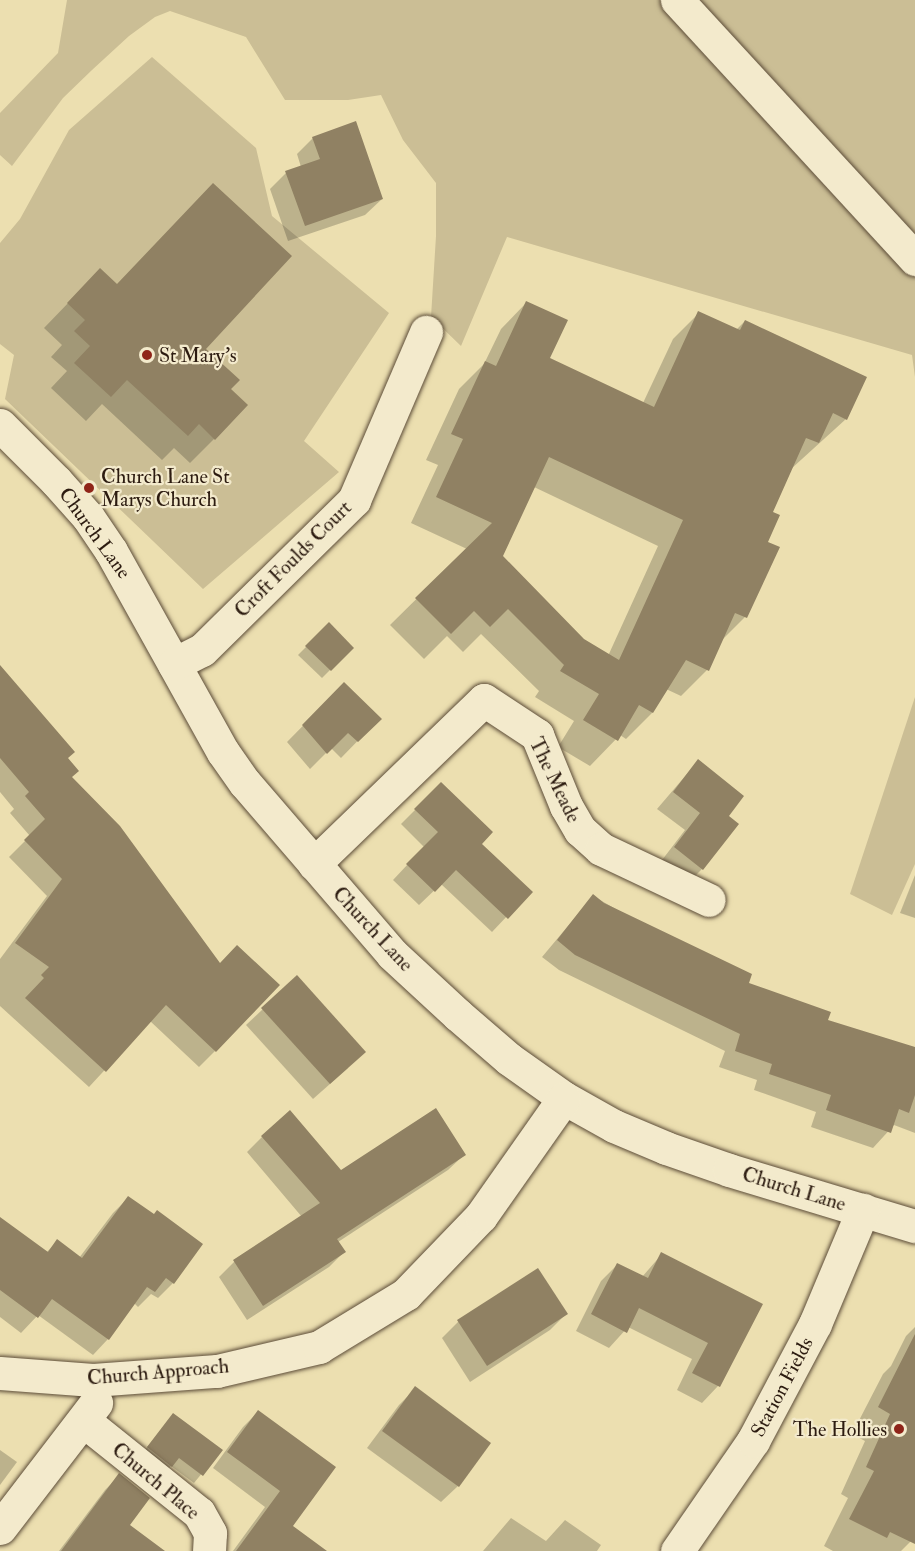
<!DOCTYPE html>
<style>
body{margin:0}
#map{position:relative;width:915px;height:1551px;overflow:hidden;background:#ecdfb0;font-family:"IM FELL Double Pica",serif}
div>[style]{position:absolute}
.green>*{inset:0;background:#cbbe95}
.shadow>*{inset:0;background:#0003}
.building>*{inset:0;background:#908163}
.roads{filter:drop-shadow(0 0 2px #5c4c38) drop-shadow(0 0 2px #5c4c38)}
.minor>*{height:33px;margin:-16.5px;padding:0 16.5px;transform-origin:16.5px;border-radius:16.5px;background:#f3eacc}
.dots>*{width:16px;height:16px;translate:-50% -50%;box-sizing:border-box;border:3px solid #f3eacc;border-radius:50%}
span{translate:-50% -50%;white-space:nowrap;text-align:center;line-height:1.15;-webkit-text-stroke:4.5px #f3eacc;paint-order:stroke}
.poi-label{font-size:20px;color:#2c1b10}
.left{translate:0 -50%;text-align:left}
.right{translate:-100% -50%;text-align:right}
.street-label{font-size:20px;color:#2c1b10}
</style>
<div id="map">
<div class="green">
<div style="clip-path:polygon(67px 0,915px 0,915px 377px,912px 355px,507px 237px,461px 346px,431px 317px,436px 236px,436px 183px,403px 140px,381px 95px,348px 100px,285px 100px,246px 37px,170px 11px,155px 17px,129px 36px,92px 70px,63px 98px,12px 166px,0 155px,0 113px,58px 53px)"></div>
<div style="clip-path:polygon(152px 57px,256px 148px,272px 216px,389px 313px,304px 441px,339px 472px,203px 589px,5px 399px,14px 355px,0 344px,0 243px,20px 219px,69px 130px)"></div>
<div style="clip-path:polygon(915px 697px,915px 864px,892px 915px,850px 894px)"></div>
</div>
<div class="shadow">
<div style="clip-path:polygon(313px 138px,382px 199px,365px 215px,288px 241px,270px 189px,286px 173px,301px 167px,297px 154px)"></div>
<div style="clip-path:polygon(100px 270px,117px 285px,204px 349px,229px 389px,214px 439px,190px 463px,174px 448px,162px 460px,102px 404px,86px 421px,51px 388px,67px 371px,51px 357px,62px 345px,44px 328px)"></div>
<div style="clip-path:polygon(evenodd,527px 302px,548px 359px,643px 403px,673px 339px,699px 313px,736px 330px,745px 321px,846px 419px,791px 469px,771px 512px,766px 542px,778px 548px,745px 617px,719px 643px,707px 670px,681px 696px,666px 689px,652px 713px,626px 739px,620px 735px,590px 766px,558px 747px,574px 721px,535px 697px,539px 691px,481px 634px,463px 652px,447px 636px,424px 659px,390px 625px,467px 549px,411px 523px,438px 465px,426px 460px,459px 389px,484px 364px,501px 329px,527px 302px,534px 487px,658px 546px,608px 656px,583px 641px,501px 556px,534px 487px)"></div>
<div style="clip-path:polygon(329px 624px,352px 648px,322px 678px,298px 655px)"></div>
<div style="clip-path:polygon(0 667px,67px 759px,71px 778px,215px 1051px,199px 1067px,150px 1021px,89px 1087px,0 1006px,0 959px,47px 896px,9px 857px,30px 836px,10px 813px,14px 809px,0 792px)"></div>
<div style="clip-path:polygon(344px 684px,379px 719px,341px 758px,331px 748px,310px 769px,287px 742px)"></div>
<div style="clip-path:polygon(698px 761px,727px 816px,702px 869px,686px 885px,659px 864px,685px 830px,657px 809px)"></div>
<div style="clip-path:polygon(441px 784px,480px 844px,530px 892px,492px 932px,441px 884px,419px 905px,393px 880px,424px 847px,401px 824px)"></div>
<div style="clip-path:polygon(915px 875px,915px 918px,900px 913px)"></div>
<div style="clip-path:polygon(593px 896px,747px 984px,826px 1021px,915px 1050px,915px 1133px,894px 1125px,873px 1148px,811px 1127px,816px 1112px,754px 1090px,757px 1080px,719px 1067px,725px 1051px,559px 970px,542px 957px)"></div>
<div style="clip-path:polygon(297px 977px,348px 1068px,313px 1099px,246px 1025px)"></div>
<div style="clip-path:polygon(262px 1137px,341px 1172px,464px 1155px,448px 1170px,338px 1242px,344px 1252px,329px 1267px,247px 1320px,219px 1277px,234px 1262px,302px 1217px,247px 1152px)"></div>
<div style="clip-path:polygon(128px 1198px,153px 1216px,173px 1283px,158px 1298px,151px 1294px,138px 1307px,134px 1303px,108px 1339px,93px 1355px,38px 1315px,21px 1333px,0 1317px,0 1219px,46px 1253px,57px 1241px,79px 1258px,113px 1213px)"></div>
<div style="clip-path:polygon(662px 1254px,761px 1304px,718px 1386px,702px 1403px,677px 1390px,692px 1359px,628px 1327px,609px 1348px,576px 1331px,601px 1281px,618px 1264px,642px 1277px)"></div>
<div style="clip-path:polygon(538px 1270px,566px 1314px,550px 1330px,470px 1382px,442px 1338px,458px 1322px)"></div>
<div style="clip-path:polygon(915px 1327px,915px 1537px,901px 1551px,833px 1551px,824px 1546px,848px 1498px,841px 1494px,865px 1441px,852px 1434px,883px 1374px,891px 1366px,906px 1336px)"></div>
<div style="clip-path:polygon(416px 1388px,458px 1486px,441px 1502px,367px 1448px,399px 1405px)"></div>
<div style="clip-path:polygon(258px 1412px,291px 1526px,325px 1551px,233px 1551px,265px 1507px,213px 1468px,243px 1427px)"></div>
<div style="clip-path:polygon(173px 1415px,221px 1450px,194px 1483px,171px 1466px,163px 1474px,140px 1456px)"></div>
<div style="clip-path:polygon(0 1450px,17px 1462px,0 1485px)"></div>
<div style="clip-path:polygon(120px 1475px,128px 1525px,127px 1551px,59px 1551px,105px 1490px)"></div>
<div style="clip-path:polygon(511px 1518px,546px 1541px,565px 1520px,601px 1545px,597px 1551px,483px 1551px)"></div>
</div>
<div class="building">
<div style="clip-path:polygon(356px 121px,383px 199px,305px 226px,285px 171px,320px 159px,312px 137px)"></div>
<div style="clip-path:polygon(213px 183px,292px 256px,206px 349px,240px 380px,231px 389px,248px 405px,215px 440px,199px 424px,188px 436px,127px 380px,111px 397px,74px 363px,90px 346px,74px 331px,85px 320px,67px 303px,100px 268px,117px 284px)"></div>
<div style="clip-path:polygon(evenodd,526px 301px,568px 320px,550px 358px,654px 407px,698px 311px,740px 330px,745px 320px,867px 377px,847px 420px,833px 413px,819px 443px,806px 438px,773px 512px,780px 515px,768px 542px,780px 547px,747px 618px,735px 613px,709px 671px,686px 660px,653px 713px,639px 705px,618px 741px,583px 720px,599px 694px,560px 671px,564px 665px,508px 609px,490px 627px,474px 611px,451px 634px,415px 598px,492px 523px,436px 497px,463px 439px,451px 434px,485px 361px,496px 366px,526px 301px,549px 457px,683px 520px,619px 660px,584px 639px,503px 556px,549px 457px)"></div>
<div style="clip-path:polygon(329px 622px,354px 648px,331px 671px,305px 646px)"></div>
<div style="clip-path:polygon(0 665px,75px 752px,68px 758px,79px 771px,72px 777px,120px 826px,220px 963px,237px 945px,280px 985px,216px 1052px,166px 1005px,106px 1072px,25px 998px,44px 978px,41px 975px,49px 967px,15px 943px,62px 879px,24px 840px,45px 819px,25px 796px,29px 792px,0 758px)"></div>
<div style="clip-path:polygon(344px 682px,382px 719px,358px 742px,348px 733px,327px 754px,302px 725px)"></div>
<div style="clip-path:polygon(698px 759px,744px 796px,729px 816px,739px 824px,703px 870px,674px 847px,700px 813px,673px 792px)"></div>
<div style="clip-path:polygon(441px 782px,493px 832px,482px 844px,533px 892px,508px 919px,456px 870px,435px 892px,406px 864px,438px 832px,414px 809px)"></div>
<div style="clip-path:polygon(593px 894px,604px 903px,752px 974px,749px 983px,831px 1012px,828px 1020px,915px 1047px,915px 1095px,909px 1113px,899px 1109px,891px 1133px,826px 1110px,831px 1095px,769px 1074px,772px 1064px,735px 1051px,740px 1034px,575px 955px,557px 940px)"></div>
<div style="clip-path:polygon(297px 975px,366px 1052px,330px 1084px,261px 1008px)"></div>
<div style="clip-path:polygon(436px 1108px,466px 1155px,337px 1239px,346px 1252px,263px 1306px,233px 1260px,320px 1203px,261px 1136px,290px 1110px,341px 1170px)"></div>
<div style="clip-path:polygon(128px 1196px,154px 1214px,157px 1210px,203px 1244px,174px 1284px,166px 1278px,155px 1292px,147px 1287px,109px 1340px,52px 1299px,38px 1318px,0 1290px,0 1217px,48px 1252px,57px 1239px,82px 1258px)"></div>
<div style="clip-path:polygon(661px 1252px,763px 1304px,720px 1387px,692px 1373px,708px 1343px,639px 1308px,627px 1333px,591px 1314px,617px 1263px,648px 1278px)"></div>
<div style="clip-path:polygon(538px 1268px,568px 1314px,487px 1366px,457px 1320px)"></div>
<div style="clip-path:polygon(915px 1334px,915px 1544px,890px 1532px,887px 1538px,849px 1519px,874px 1471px,866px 1467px,890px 1414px,878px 1407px)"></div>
<div style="clip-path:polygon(415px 1386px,491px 1443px,459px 1487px,382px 1431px)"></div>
<div style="clip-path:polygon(258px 1410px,336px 1467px,293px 1526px,327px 1551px,236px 1551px,280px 1491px,227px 1452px)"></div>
<div style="clip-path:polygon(173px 1413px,223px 1450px,203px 1476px,179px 1458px,172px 1467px,147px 1447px)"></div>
<div style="clip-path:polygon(119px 1473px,150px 1498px,130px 1525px,165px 1551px,61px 1551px)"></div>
</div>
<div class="roads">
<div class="minor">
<div style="left:677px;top:0;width:352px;rotate:47.4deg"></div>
<div style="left:0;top:425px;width:79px;rotate:45deg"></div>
<div style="left:56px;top:481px;width:48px;rotate:48.4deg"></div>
<div style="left:88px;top:517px;width:41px;rotate:55.9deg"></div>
<div style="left:111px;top:551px;width:230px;rotate:60.9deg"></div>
<div style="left:223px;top:752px;width:38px;rotate:55deg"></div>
<div style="left:245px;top:783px;width:225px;rotate:49.3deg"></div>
<div style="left:392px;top:954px;width:90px;rotate:42.7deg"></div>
<div style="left:458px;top:1015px;width:67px;rotate:40.8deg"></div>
<div style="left:509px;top:1059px;width:67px;rotate:35.3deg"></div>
<div style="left:564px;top:1098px;width:57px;rotate:29.2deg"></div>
<div style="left:614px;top:1126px;width:56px;rotate:22.9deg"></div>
<div style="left:666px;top:1148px;width:67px;rotate:19.2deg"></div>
<div style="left:729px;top:1170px;width:194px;rotate:16.8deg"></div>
<div style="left:174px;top:664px;width:31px;rotate:-27deg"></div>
<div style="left:202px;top:650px;width:214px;rotate:-44.6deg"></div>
<div style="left:354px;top:500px;width:183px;rotate:-66.8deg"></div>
<div style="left:314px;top:864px;width:236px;rotate:-44deg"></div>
<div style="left:484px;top:700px;width:64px;rotate:33.4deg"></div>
<div style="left:537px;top:735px;width:77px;rotate:67.8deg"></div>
<div style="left:566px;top:806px;width:28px;rotate:60deg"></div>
<div style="left:580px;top:830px;width:28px;rotate:42deg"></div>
<div style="left:601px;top:849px;width:119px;rotate:25.3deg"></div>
<div style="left:0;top:1373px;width:93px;rotate:4.3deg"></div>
<div style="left:93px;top:1380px;width:124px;rotate:-4.2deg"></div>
<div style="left:217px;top:1371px;width:105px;rotate:-13.2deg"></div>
<div style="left:319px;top:1347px;width:102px;rotate:-31.3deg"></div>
<div style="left:406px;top:1294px;width:108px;rotate:-46.1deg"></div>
<div style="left:481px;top:1216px;width:144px;rotate:-54.9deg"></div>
<div style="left:84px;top:1421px;width:147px;rotate:38.7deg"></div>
<div style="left:199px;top:1513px;width:23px;rotate:61deg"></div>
<div style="left:210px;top:1533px;width:18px;rotate:93deg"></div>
<div style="left:0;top:1528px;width:158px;rotate:-52.5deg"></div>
<div style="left:677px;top:1551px;width:134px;rotate:-55.4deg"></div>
<div style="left:753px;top:1441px;width:132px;rotate:-62.1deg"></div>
<div style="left:815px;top:1324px;width:124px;rotate:-67.2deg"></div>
</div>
</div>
<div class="dots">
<div style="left:147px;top:355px;background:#8f2418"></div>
<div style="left:89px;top:488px;background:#8f2418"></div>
<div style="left:899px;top:1429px;background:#8f2418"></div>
</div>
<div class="poi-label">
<span class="left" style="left:159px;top:355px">St Mary's</span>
<span class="left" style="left:101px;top:488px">Church Lane St<br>Marys Church</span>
<span class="right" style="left:887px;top:1429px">The Hollies</span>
</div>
<div class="street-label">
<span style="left:95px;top:533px;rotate:54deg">Church Lane</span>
<span style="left:293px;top:559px;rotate:-45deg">Croft Foulds Court</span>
<span style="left:555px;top:780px;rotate:64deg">The Meade</span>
<span style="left:373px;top:929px;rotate:47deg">Church Lane</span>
<span style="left:794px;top:1189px;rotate:17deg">Church Lane</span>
<span style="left:158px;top:1372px;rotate:-5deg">Church Approach</span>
<span style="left:782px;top:1387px;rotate:-62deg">Station Fields</span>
<span style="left:156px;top:1481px;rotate:40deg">Church Place</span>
</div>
</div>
